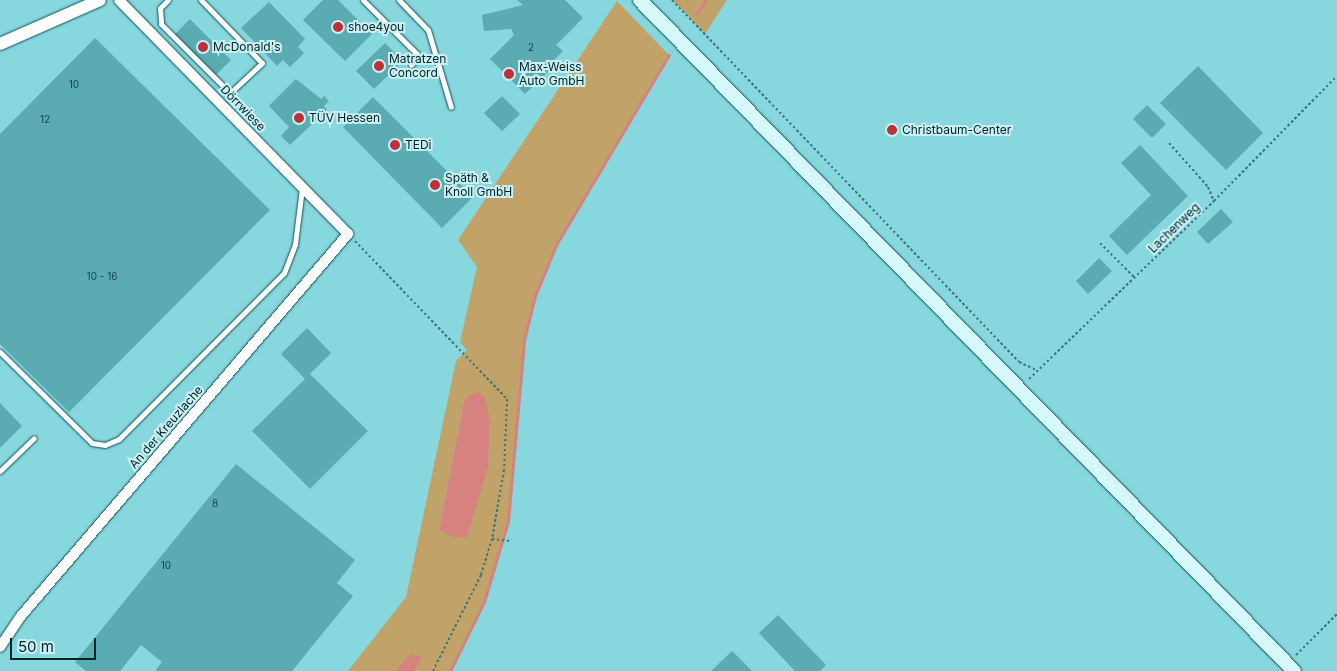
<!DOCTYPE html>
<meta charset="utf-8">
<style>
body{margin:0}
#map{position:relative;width:1337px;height:671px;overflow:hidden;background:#87d7de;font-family:Inter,sans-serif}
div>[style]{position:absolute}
.green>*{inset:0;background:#c1a369}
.water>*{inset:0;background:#d6837f}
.stream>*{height:3px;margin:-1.5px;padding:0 1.5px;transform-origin:1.5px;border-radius:1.5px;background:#d6837f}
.building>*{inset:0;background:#5babb3}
.path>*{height:2px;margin-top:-1px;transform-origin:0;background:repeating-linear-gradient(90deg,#3d7479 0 2.5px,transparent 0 5px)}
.roads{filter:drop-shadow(0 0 1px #0e5257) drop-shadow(0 0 1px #0e5257)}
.service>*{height:5px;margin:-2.5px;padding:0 2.5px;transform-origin:2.5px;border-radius:2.5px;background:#fff}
.minor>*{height:10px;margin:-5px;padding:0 5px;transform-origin:5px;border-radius:5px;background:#fff}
.tertiary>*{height:12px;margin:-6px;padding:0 6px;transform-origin:6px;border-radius:6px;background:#fff}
.secondary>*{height:14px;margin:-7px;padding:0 7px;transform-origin:7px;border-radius:7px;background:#d6f9fc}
.dots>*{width:14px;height:14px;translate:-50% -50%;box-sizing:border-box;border:2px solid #caf0f4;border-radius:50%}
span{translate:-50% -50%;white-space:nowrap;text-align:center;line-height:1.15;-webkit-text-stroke:4px #caf0f4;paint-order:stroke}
.number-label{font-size:10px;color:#174549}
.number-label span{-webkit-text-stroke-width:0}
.poi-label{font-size:12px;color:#002326}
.left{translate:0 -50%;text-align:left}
.street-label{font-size:12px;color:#002326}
.scale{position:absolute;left:10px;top:638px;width:86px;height:22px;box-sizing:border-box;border:2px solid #002326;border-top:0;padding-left:6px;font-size:15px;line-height:18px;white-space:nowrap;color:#002326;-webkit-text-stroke:4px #caf0f4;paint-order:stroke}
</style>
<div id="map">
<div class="green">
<div style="clip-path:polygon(672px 0,727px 0,705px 34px)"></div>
<div style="clip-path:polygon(evenodd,617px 1px,669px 55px,556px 245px,535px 296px,524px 340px,508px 521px,484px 602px,450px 671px,348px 671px,406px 597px,456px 361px,467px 350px,460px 342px,477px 267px,458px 240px,617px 1px,464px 402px,490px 422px,488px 469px,467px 538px,439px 530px,464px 402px)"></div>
</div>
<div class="water">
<div style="clip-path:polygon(480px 392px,485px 398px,490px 422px,488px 469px,467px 538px,451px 536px,439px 530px,464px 402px,469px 395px)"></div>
<div style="clip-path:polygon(411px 653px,422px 658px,414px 671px,395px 671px)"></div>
</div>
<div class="stream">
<div style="left:696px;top:14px;width:17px;rotate:-54deg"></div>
<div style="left:450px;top:671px;width:77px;rotate:-63.8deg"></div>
<div style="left:484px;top:602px;width:84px;rotate:-73.5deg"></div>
<div style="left:508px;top:521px;width:182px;rotate:-84.9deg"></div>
<div style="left:524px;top:340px;width:45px;rotate:-76deg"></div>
<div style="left:535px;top:296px;width:55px;rotate:-67.6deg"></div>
<div style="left:556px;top:245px;width:221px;rotate:-59.3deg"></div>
</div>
<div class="building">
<div style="clip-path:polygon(323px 0,338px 0,372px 34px,345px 61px,303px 20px)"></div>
<div style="clip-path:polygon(517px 0,565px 0,583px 18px,556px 45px,563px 51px,546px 68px,549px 71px,525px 94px,490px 59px,514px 35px,511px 29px,484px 31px,482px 15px,523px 5px)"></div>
<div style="clip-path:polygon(269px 2px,305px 39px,298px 47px,304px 53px,290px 67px,283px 60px,277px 66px,241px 28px)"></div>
<div style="clip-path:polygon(190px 19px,231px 60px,216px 75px,175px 34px)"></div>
<div style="clip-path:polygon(95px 38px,270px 210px,69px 412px,0 344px,0 134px)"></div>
<div style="clip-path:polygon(385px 43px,403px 61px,374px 89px,356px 71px)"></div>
<div style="clip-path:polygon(1198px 66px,1263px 133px,1226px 170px,1160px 103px)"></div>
<div style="clip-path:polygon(296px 79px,321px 99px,324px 96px,329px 101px,324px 106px,327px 110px,290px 145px,281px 136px,289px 127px,269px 106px)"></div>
<div style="clip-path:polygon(502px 96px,520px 114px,502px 131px,484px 113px)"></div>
<div style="clip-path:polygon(373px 97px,473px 197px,442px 228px,343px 127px)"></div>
<div style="clip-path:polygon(1147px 105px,1166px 124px,1152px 138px,1133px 119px)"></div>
<div style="clip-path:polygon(1140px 145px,1188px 196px,1127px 255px,1109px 236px,1151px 195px,1121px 163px)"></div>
<div style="clip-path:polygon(1221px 209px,1233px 222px,1208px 244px,1197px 232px)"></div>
<div style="clip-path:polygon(1099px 258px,1112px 271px,1088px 294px,1076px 281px)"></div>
<div style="clip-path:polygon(307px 328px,331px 353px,310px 374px,368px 431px,310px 489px,252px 431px,305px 379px,281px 354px)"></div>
<div style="clip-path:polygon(0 403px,22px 426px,0 448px)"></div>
<div style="clip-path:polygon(236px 464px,355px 560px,337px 583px,353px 596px,292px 671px,155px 671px,162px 662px,141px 645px,120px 671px,86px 671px,75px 662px)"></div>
<div style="clip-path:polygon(778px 615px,826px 665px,820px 671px,795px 671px,759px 633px)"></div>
<div style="clip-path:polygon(732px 651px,752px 671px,711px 671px)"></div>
</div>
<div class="path">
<div style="left:672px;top:0;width:501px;rotate:46.21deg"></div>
<div style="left:1019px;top:362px;width:21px;rotate:25deg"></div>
<div style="left:1169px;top:143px;width:59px;rotate:48.4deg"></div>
<div style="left:1208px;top:187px;width:15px;rotate:67deg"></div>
<div style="left:355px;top:241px;width:219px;rotate:46.1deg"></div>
<div style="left:507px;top:399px;width:71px;rotate:92.4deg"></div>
<div style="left:504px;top:470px;width:70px;rotate:99.9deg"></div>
<div style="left:492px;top:539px;width:38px;rotate:107deg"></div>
<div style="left:481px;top:575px;width:107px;rotate:116.6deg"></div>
<div style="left:1100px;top:243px;width:49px;rotate:45deg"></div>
<div style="left:1029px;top:379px;width:257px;rotate:-43.9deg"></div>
<div style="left:1214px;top:201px;width:175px;rotate:-45.5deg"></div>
<div style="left:492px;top:539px;width:19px;rotate:6deg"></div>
<div style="left:1296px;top:655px;width:58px;rotate:-45deg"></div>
</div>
<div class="roads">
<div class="service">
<div style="left:168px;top:0;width:11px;rotate:135deg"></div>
<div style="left:160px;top:8px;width:16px;rotate:86deg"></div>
<div style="left:161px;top:24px;width:98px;rotate:45deg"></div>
<div style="left:230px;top:93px;width:44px;rotate:-43.2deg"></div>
<div style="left:262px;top:63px;width:88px;rotate:-134.1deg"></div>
<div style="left:363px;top:0;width:79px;rotate:45deg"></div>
<div style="left:419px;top:56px;width:12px;rotate:132deg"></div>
<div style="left:399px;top:0;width:42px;rotate:46deg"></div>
<div style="left:428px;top:30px;width:80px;rotate:73.4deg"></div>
<div style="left:0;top:352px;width:129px;rotate:44.7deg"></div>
<div style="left:92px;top:443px;width:13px;rotate:9deg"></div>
<div style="left:105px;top:445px;width:15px;rotate:-23deg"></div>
<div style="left:119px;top:439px;width:234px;rotate:-45.2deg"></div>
<div style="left:284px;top:273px;width:31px;rotate:-69deg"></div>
<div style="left:295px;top:244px;width:56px;rotate:-82.9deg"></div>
<div style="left:0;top:471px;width:47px;rotate:-44.1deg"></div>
</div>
<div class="minor">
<div style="left:0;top:647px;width:37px;rotate:-56deg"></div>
<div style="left:21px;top:616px;width:503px;rotate:-49.44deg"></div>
<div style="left:348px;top:234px;width:327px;rotate:-134.4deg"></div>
</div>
<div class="tertiary">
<div style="left:0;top:44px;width:109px;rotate:-23.7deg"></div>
</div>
<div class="secondary">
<div style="left:640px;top:0;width:937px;rotate:45.74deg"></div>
</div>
</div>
<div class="dots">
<div style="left:338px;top:27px;background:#bf2f36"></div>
<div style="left:203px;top:47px;background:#bf2f36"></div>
<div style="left:379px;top:66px;background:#bf2f36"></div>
<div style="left:509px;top:74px;background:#bf2f36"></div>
<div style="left:299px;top:118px;background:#bf2f36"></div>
<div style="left:892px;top:130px;background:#bf2f36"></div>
<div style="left:395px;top:145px;background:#bf2f36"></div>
<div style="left:435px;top:185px;background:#bf2f36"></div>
</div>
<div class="number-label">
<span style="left:531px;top:48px">2</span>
<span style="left:74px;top:85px">10</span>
<span style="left:45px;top:120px">12</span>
<span style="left:102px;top:277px">10 - 16</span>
<span style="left:215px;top:504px">8</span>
<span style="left:166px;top:566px">10</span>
</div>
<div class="poi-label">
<span class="left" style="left:348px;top:27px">shoe4you</span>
<span class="left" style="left:213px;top:47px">McDonald's</span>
<span class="left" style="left:389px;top:66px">Matratzen<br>Concord</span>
<span class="left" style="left:519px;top:74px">Max-Weiss<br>Auto GmbH</span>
<span class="left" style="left:309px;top:118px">TÜV Hessen</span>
<span class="left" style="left:902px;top:130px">Christbaum-Center</span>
<span class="left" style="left:405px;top:145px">TEDi</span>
<span class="left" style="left:445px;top:185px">Späth &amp;<br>Knoll GmbH</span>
</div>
<div class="street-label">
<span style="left:243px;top:108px;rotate:46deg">Dörrwiese</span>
<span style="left:1174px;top:228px;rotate:-44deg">Lachenweg</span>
<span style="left:166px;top:427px;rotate:-49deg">An der Kreuzlache</span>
</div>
<div class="scale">50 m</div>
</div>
